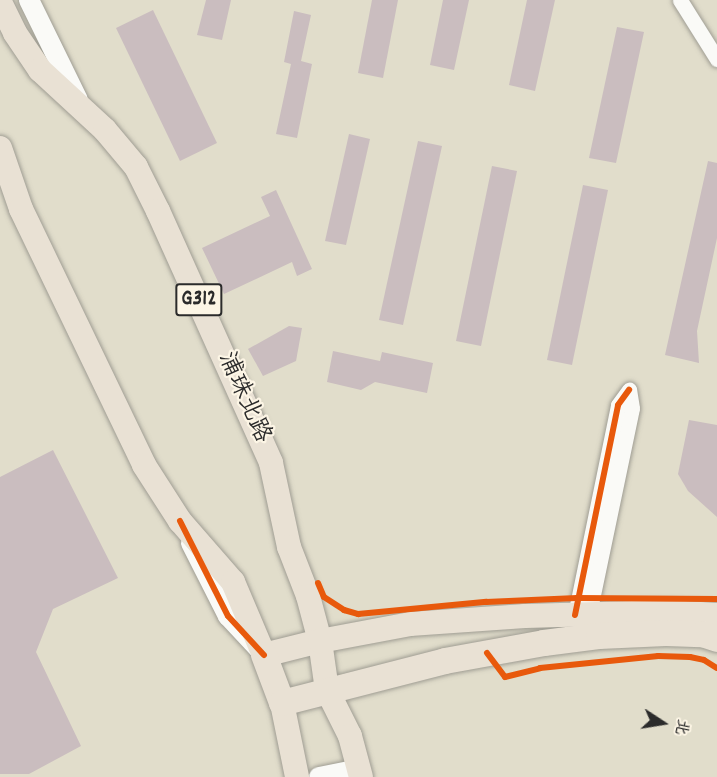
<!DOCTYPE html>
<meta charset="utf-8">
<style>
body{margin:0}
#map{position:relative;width:717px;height:777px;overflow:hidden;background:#e1ddcb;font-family:Dekko,"LXGW WenKai TC",sans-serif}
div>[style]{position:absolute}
.building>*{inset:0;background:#cabdbf}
.roads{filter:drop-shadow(0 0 2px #9f9d93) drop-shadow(0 0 2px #9f9d93)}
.minor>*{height:15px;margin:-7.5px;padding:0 7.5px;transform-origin:7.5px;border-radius:7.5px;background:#fafaf7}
.tertiary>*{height:20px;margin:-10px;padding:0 10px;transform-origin:10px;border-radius:10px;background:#fafaf7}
.primary>*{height:24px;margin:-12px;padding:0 12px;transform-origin:12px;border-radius:12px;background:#e9e1d4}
.trunk>*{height:26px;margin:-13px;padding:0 13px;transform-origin:13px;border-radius:13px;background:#e9e1d4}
.cycleway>*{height:6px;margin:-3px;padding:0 3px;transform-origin:3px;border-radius:3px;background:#e8590c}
span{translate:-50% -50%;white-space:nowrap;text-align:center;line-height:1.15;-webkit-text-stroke:4.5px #fcf5e5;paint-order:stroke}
.shield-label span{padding:2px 4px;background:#fcf5e5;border:2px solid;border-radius:4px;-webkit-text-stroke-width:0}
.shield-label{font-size:22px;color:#2b2b2b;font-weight:700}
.street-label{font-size:24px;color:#2b2b2b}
.north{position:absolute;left:633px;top:693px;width:60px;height:60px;-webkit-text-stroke:4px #fcf5e5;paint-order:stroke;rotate:102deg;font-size:16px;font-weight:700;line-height:24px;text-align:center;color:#2b2b2b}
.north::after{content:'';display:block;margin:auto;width:21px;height:27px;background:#2b2b2b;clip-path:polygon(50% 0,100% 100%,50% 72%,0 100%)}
</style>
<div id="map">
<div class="building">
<div style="clip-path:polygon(206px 0,231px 0,222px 40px,197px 35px)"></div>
<div style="clip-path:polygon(372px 0,398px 0,383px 78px,358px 73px)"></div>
<div style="clip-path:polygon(443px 0,469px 0,454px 70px,430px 65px)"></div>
<div style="clip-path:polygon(527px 0,555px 0,535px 91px,509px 85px)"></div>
<div style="clip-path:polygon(153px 10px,217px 143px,180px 161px,116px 28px)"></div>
<div style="clip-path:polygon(294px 11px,311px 15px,301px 61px,312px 64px,297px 138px,276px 134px,291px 64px,284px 62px)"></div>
<div style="clip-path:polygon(617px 27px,644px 32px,616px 163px,589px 158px)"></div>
<div style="clip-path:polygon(349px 134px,370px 139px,346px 245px,325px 241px)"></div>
<div style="clip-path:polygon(418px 141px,442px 146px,403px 325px,379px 320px)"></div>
<div style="clip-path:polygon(708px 161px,717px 163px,717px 238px,697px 331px,699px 363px,665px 355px)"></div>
<div style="clip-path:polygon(492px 166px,517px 171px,481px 346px,456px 341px)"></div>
<div style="clip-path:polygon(583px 185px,608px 190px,572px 365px,547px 360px)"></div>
<div style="clip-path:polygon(276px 190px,312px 269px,297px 276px,292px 262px,224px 294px,202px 248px,270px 216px,261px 197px)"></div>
<div style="clip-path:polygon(289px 326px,302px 328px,296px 361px,263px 376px,248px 349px)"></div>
<div style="clip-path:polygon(333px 351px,380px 361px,382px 352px,433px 363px,427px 393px,375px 382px,361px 390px,327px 382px)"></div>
<div style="clip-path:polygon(689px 420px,717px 425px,717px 517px,688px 491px,678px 474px)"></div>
<div style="clip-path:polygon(53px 450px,118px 578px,53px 609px,36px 652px,81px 746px,29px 774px,0 774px,0 477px)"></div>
</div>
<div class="roads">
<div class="minor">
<div style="left:680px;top:0;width:70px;rotate:57.9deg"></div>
<div style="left:589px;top:614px;width:210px;rotate:-78.2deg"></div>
<div style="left:632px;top:408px;width:18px;rotate:-99deg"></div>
<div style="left:575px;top:615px;width:214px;rotate:-78.4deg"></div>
<div style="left:618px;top:405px;width:19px;rotate:-54deg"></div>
</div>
<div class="tertiary">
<div style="left:29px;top:0;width:111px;rotate:63.9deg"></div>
<div style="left:191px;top:543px;width:82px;rotate:63.1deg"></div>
<div style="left:228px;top:616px;width:44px;rotate:46.8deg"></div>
<div style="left:319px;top:777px;width:41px;rotate:-11.3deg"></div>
</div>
<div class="primary">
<div style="left:0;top:2px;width:34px;rotate:64deg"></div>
<div style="left:15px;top:33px;width:45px;rotate:56deg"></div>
<div style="left:40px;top:70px;width:88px;rotate:42.7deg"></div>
<div style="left:105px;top:130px;width:48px;rotate:50deg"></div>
<div style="left:136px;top:167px;width:49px;rotate:63.4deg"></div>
<div style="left:158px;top:211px;width:276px;rotate:65.8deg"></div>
<div style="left:271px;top:463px;width:86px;rotate:77.9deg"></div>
<div style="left:289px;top:547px;width:53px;rotate:68.8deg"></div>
<div style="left:308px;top:596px;width:47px;rotate:75.1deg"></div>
<div style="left:320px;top:641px;width:49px;rotate:81.9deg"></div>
<div style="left:327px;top:690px;width:51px;rotate:63.4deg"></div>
<div style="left:350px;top:736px;width:42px;rotate:75deg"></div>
<div style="left:0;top:148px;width:65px;rotate:71deg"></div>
<div style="left:21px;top:209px;width:284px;rotate:64.3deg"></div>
<div style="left:144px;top:465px;width:67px;rotate:57.3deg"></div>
<div style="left:180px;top:521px;width:81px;rotate:49deg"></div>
<div style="left:233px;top:582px;width:79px;rotate:67deg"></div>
<div style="left:264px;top:655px;width:58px;rotate:-14deg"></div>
<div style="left:320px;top:641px;width:92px;rotate:-10.7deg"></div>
<div style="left:410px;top:624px;width:115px;rotate:-4deg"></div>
<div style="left:525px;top:616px;width:143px;rotate:-1.6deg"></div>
<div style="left:668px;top:612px;width:49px;rotate:3.5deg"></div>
<div style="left:282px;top:703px;width:76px;rotate:78.5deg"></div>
</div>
<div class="trunk">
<div style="left:264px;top:655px;width:51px;rotate:69.4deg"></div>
<div style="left:282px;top:703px;width:168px;rotate:-14.4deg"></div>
<div style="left:445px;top:661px;width:101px;rotate:-10.3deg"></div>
<div style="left:544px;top:643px;width:55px;rotate:-7.3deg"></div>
<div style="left:599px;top:636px;width:67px;rotate:-2.6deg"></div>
<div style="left:666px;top:633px;width:36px;rotate:2deg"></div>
<div style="left:702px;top:634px;width:16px;rotate:18deg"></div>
</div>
</div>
<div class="cycleway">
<div style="left:180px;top:521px;width:106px;rotate:63.2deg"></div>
<div style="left:228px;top:616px;width:53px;rotate:47.3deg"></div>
<div style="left:318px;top:583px;width:15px;rotate:67deg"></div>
<div style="left:324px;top:597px;width:24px;rotate:33deg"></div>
<div style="left:344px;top:610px;width:15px;rotate:16deg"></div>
<div style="left:358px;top:614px;width:129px;rotate:-5.4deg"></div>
<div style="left:486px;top:602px;width:91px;rotate:-2.5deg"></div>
<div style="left:577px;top:598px;width:140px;rotate:0.4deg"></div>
<div style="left:575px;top:615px;width:214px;rotate:-78.4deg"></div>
<div style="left:618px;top:405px;width:19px;rotate:-54deg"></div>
<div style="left:487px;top:653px;width:30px;rotate:53deg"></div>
<div style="left:505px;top:677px;width:36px;rotate:-14deg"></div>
<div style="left:540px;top:668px;width:119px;rotate:-5.8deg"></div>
<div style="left:658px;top:656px;width:32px;rotate:2deg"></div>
<div style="left:690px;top:657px;width:14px;rotate:12deg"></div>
<div style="left:704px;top:660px;width:15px;rotate:32deg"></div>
</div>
<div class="shield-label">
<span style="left:199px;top:300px">G312</span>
</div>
<div class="street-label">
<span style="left:243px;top:398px;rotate:66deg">浦珠北路</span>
</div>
<div class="north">北</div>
</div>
